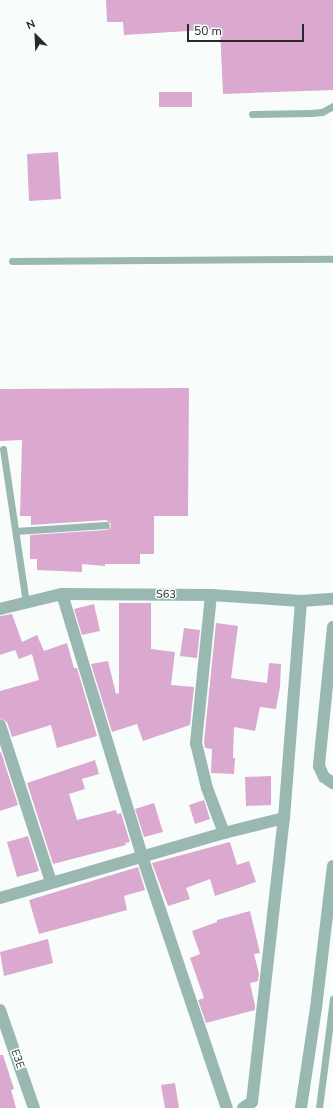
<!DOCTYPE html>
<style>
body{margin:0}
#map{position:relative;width:333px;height:1108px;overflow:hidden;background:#f8fdfc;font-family:"Nunito Sans",sans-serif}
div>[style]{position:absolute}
.building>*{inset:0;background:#dba8d0}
.service>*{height:7px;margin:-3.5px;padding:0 3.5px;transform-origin:3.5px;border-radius:3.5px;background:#99b8b2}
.minor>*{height:12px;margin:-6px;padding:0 6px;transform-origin:6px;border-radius:6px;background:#99b8b2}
span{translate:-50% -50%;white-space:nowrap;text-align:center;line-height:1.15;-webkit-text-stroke:3px #f8fdfc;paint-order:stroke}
.street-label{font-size:11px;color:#282a2a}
.north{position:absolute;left:16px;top:16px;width:40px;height:40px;-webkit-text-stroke:3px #f8fdfc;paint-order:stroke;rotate:336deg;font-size:11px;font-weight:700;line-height:16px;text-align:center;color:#282a2a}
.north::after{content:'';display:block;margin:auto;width:14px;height:18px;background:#282a2a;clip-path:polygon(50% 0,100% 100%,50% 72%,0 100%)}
.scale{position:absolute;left:187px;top:24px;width:117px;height:18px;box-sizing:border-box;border:2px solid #282a2a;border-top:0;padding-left:5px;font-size:12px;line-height:14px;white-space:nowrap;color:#282a2a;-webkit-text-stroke:3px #f8fdfc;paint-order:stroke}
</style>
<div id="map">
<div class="building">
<div style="clip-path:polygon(106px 0,333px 0,333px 90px,223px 94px,220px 29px,124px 35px,123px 22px,107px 22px)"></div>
<div style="clip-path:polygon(159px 92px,192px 92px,192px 107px,159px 107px)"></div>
<div style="clip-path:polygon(58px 152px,61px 199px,29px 201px,27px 154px)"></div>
<div style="clip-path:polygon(189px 388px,188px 516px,154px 516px,154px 554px,140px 554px,140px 564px,105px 564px,105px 566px,82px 564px,82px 572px,37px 570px,37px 559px,30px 559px,30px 535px,106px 530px,110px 528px,111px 524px,106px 520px,31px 525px,31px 516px,20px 516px,22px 440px,0 441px,0 389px)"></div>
<div style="clip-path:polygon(119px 603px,151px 603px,151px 649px,175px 652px,171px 685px,194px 687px,190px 725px,143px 741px,137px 724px,112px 732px,91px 664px,108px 661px,116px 694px,119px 693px)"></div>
<div style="clip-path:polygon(94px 604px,100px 631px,82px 635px,74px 609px)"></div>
<div style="clip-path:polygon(12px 614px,22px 642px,37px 635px,44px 651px,67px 643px,74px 668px,77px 668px,97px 736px,57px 748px,51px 725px,12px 737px,7px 722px,0 718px,0 691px,39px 680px,32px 654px,19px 659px,15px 650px,0 655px,0 616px)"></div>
<div style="clip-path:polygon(216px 623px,238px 626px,231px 678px,267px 683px,269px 663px,281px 664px,280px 687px,276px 709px,260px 707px,255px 731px,234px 727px,233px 758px,235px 758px,234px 774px,211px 773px,212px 749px,205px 748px,204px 742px)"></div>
<div style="clip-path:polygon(184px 628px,200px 630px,197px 658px,180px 656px)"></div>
<div style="clip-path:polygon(1px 752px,18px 805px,0 811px,0 753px)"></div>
<div style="clip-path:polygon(95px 760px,99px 774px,82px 779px,85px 789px,69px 794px,77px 820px,116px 810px,117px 814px,121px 813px,130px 842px,125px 843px,126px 845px,53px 864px,27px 783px)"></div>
<div style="clip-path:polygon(271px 776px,271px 805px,246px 806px,245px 777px)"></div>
<div style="clip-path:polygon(204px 800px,210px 819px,195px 824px,189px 805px)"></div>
<div style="clip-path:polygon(154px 803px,163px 832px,144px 837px,135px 809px)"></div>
<div style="clip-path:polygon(28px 836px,39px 871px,17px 877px,7px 842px)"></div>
<div style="clip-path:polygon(230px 842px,237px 865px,249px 861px,256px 882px,215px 896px,210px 879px,186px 888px,190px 899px,168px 906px,152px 863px)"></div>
<div style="clip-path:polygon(138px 867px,145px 890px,124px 896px,127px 910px,39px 934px,29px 900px)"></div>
<div style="clip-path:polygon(250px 911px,260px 953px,254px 954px,259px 974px,258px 981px,250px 983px,255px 1005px,255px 1010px,206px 1023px,198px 1000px,204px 998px,190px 958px,200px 954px,192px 931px,217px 922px,217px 920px)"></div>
<div style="clip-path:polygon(48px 939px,53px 963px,4px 976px,0 952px)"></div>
<div style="clip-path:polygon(0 1055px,3px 1055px,14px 1089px,11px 1090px,16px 1108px,0 1108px)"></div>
<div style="clip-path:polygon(175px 1083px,179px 1108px,165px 1108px,161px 1085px)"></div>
</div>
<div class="service">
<div style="left:252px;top:114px;width:59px;rotate:-1deg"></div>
<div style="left:311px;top:113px;width:11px;rotate:-5deg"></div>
<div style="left:322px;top:112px;width:13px;rotate:-29deg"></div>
<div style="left:12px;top:261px;width:321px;rotate:-0.4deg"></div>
<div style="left:3px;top:449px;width:156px;rotate:81.5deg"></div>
<div style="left:16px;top:531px;width:90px;rotate:-3.8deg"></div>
<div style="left:319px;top:1108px;width:110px;rotate:-82.7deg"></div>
</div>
<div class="minor">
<div style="left:62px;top:594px;width:274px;rotate:73deg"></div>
<div style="left:142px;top:856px;width:266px;rotate:71.4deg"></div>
<div style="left:211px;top:595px;width:149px;rotate:95.8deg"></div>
<div style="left:196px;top:743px;width:46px;rotate:76.3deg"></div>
<div style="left:207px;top:788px;width:48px;rotate:69.3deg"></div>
<div style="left:0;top:609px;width:64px;rotate:-13.6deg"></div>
<div style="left:62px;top:594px;width:149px;rotate:0.4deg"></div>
<div style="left:211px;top:595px;width:90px;rotate:3.8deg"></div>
<div style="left:301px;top:601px;width:32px;rotate:-4deg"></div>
<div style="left:333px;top:627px;width:140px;rotate:95.8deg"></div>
<div style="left:319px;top:766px;width:12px;rotate:66deg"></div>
<div style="left:324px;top:777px;width:11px;rotate:34deg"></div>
<div style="left:0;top:725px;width:165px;rotate:72deg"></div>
<div style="left:0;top:898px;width:233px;rotate:-16.2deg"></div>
<div style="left:224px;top:833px;width:62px;rotate:-14deg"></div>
<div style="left:0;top:1010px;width:104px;rotate:70.9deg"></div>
<div style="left:243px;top:1108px;width:11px;rotate:-34deg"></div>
<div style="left:252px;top:1102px;width:286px;rotate:-83.6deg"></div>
<div style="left:284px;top:818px;width:218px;rotate:-85.5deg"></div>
<div style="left:301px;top:1108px;width:101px;rotate:-81.5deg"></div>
<div style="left:316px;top:1008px;width:143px;rotate:-83.2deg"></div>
</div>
<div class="street-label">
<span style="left:166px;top:595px;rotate:1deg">S63</span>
<span style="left:17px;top:1059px;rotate:71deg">E3E</span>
</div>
<div class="north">N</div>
<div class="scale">50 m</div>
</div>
